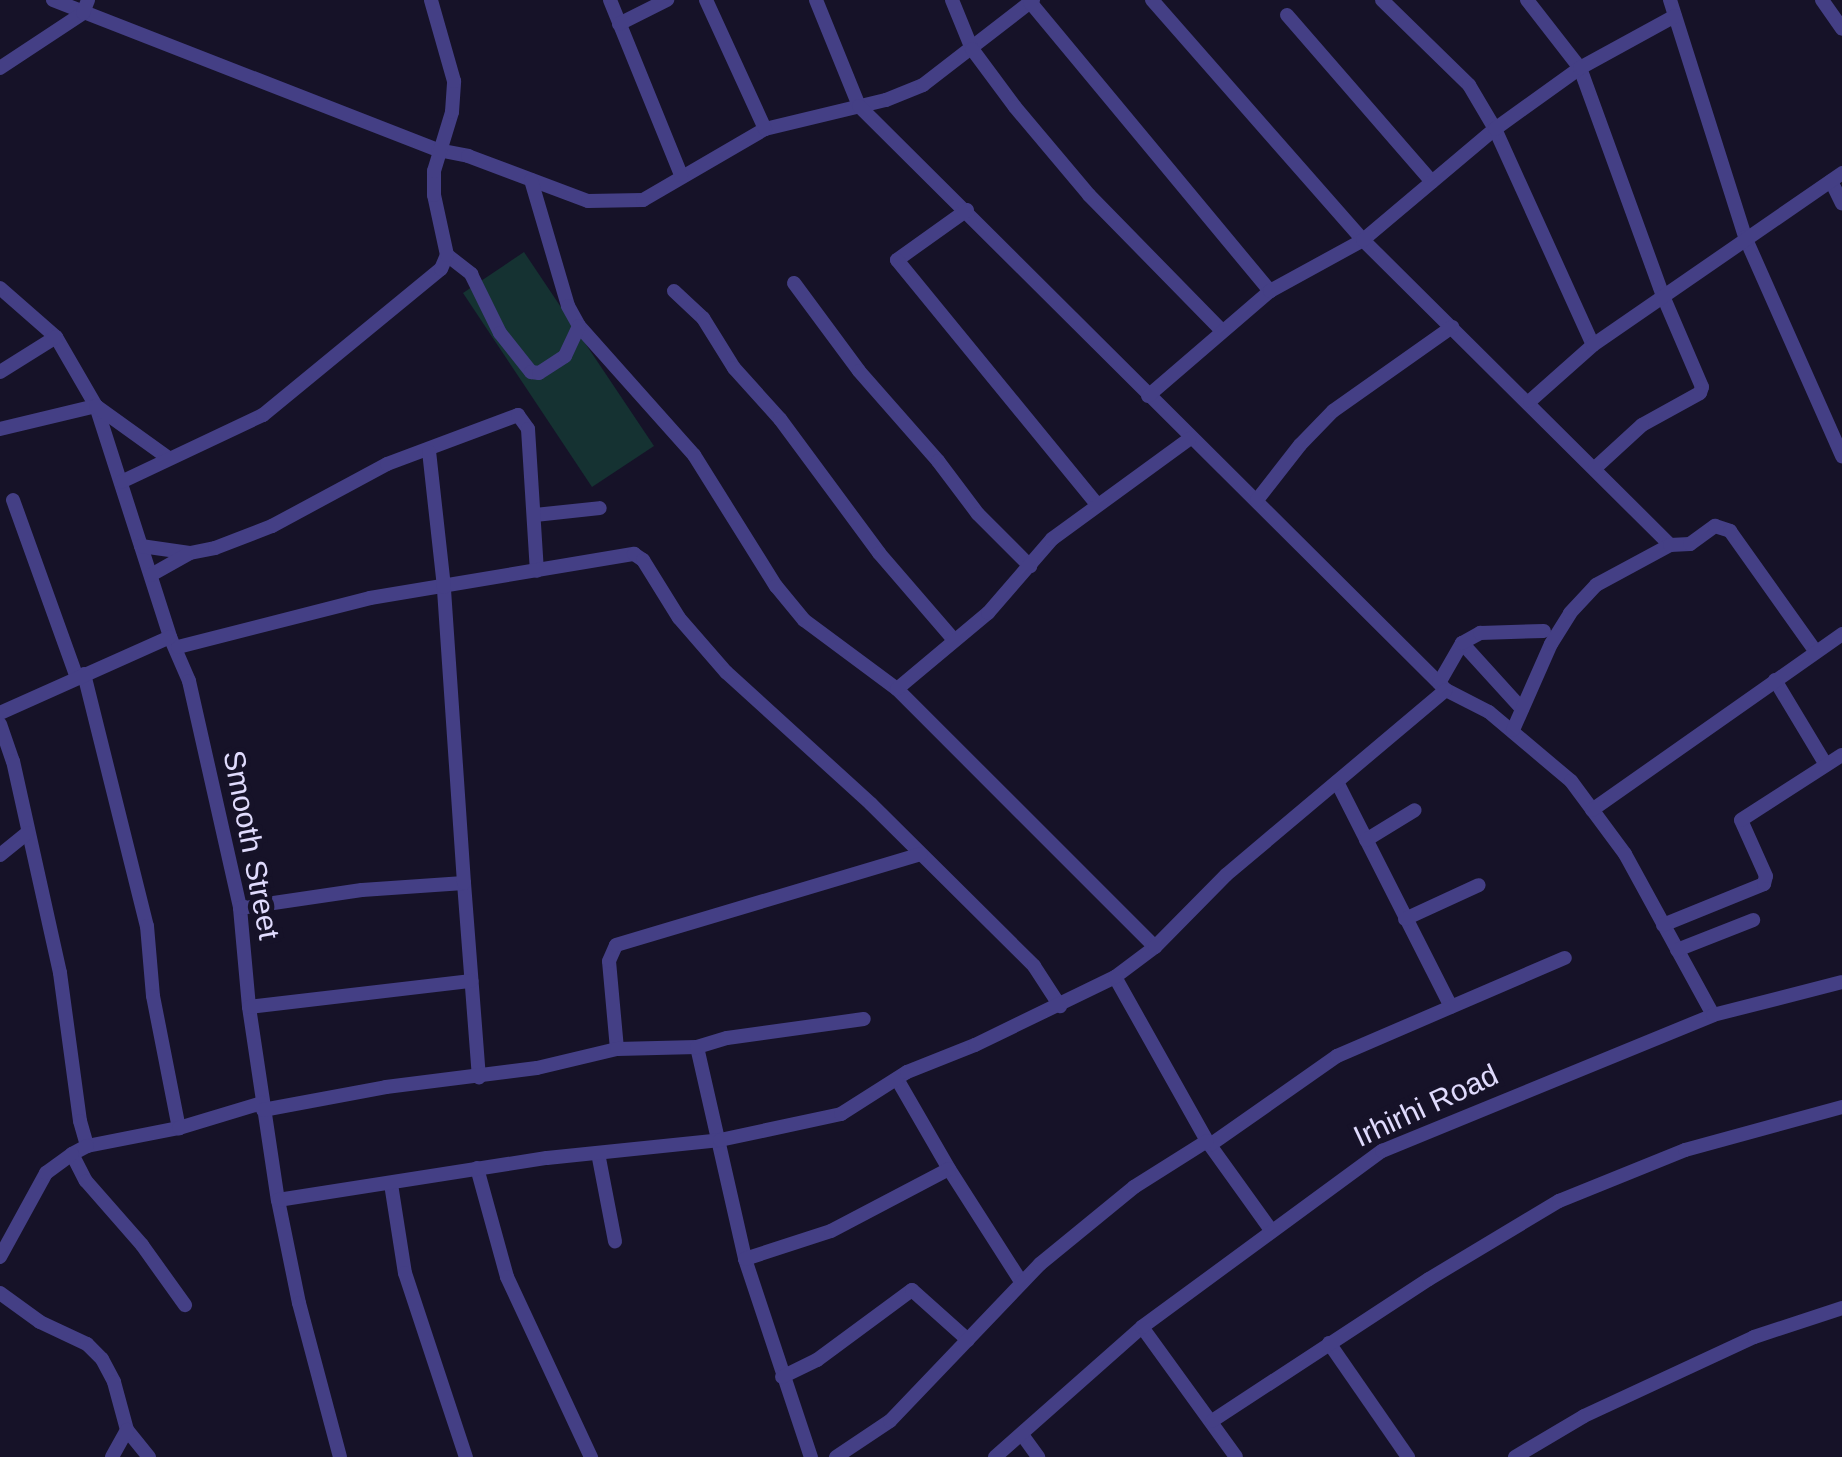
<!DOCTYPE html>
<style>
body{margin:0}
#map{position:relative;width:1842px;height:1457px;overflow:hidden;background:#161228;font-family:Helvetica,sans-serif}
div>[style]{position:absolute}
.green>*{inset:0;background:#153232}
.minor>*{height:14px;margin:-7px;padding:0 7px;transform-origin:7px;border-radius:7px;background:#443f85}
span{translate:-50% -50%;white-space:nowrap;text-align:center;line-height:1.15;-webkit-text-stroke:10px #161228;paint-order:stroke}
.street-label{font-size:30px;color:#e0dbfd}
</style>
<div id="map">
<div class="green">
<div style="clip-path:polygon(524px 252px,654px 446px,592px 487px,463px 293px)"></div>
</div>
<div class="minor">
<div style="left:53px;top:0;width:413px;rotate:21.3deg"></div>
<div style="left:438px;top:150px;width:31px;rotate:11deg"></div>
<div style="left:468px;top:156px;width:128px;rotate:20.6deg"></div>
<div style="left:588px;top:201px;width:55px;rotate:-1deg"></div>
<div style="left:643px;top:200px;width:141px;rotate:-30.2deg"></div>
<div style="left:765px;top:129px;width:124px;rotate:-13.5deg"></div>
<div style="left:886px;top:100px;width:40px;rotate:-22deg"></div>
<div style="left:923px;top:85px;width:139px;rotate:-37.7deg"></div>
<div style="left:610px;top:0;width:189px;rotate:67.9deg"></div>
<div style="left:706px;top:0;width:142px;rotate:65.4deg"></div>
<div style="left:816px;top:0;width:114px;rotate:67.9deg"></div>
<div style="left:859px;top:106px;width:828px;rotate:44.85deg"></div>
<div style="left:1446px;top:690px;width:48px;rotate:27.1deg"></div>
<div style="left:1489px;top:712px;width:107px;rotate:40.1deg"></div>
<div style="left:1571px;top:781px;width:91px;rotate:53.5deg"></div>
<div style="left:1625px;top:854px;width:183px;rotate:61.3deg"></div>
<div style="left:952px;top:0;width:53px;rotate:67.8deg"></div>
<div style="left:972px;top:49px;width:72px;rotate:53.4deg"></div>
<div style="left:1015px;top:107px;width:115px;rotate:49.9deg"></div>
<div style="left:1089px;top:195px;width:187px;rotate:45.6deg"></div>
<div style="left:1152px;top:0;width:320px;rotate:48.7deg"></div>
<div style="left:1363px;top:240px;width:433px;rotate:44.8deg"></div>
<div style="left:1382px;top:0;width:122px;rotate:44.3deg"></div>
<div style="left:1469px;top:85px;width:51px;rotate:59.4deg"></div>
<div style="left:1495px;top:129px;width:237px;rotate:65.6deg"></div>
<div style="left:1527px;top:0;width:86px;rotate:52.1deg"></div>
<div style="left:1580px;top:68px;width:243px;rotate:70deg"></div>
<div style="left:1663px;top:296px;width:99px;rotate:66.8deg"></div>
<div style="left:1702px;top:387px;width:6px;rotate:108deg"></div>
<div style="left:1700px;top:393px;width:66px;rotate:151.1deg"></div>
<div style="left:1642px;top:425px;width:64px;rotate:137.5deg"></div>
<div style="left:1670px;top:0;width:249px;rotate:72.4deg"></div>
<div style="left:1745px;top:237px;width:240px;rotate:66.1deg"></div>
<div style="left:1822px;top:0;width:35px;rotate:55deg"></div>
<div style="left:1030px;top:2px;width:376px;rotate:50.3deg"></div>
<div style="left:1287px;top:15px;width:221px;rotate:49deg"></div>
<div style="left:619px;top:24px;width:54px;rotate:-26.6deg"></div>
<div style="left:0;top:68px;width:100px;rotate:-33.5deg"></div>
<div style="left:83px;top:13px;width:14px;rotate:-69deg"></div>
<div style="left:531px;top:180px;width:131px;rotate:73.6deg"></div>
<div style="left:568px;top:306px;width:23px;rotate:61deg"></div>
<div style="left:579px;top:326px;width:173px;rotate:48.3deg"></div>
<div style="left:694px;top:455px;width:155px;rotate:58deg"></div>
<div style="left:776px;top:586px;width:44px;rotate:50.5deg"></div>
<div style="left:804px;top:620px;width:116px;rotate:36.6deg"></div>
<div style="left:1831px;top:181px;width:25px;rotate:64deg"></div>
<div style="left:967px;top:210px;width:86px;rotate:144.5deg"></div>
<div style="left:897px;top:260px;width:315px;rotate:50.7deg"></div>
<div style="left:447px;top:255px;width:31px;rotate:38deg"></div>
<div style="left:471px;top:274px;width:66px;rotate:63.8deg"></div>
<div style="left:500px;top:333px;width:50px;rotate:51.5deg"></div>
<div style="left:531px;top:372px;width:8px;rotate:7deg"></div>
<div style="left:539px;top:373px;width:31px;rotate:-33deg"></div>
<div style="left:565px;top:356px;width:33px;rotate:-65deg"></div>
<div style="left:794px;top:283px;width:109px;rotate:53.5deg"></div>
<div style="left:859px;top:371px;width:120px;rotate:48.7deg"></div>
<div style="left:938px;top:461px;width:66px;rotate:53deg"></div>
<div style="left:978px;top:514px;width:74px;rotate:45deg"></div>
<div style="left:0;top:288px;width:74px;rotate:41.2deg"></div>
<div style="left:56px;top:337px;width:80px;rotate:59.9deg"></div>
<div style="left:96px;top:406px;width:243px;rotate:72.2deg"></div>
<div style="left:170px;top:637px;width:48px;rotate:66.6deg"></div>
<div style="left:189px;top:681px;width:233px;rotate:77.3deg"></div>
<div style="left:240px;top:908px;width:99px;rotate:84.8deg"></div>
<div style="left:249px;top:1007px;width:195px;rotate:81.5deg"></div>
<div style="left:278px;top:1200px;width:105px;rotate:78.5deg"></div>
<div style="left:299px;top:1303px;width:159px;rotate:75.1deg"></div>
<div style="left:674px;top:291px;width:40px;rotate:43deg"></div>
<div style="left:703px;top:318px;width:59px;rotate:58.2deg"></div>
<div style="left:734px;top:368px;width:69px;rotate:48deg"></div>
<div style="left:780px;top:419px;width:167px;rotate:53.5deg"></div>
<div style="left:879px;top:553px;width:115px;rotate:49.2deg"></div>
<div style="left:0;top:372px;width:66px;rotate:-32deg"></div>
<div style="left:1148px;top:396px;width:161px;rotate:-40.7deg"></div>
<div style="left:1270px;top:291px;width:106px;rotate:-28.7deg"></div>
<div style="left:1363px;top:240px;width:172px;rotate:-40.1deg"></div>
<div style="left:1495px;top:129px;width:105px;rotate:-35.7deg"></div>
<div style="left:1580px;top:68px;width:108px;rotate:-28.7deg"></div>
<div style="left:1530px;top:401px;width:84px;rotate:-41.6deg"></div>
<div style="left:1593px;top:345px;width:303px;rotate:-34.6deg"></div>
<div style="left:0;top:429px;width:99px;rotate:-13.5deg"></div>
<div style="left:96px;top:406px;width:87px;rotate:35.7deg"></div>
<div style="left:121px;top:482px;width:157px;rotate:-25.3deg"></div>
<div style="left:263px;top:415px;width:230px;rotate:-39.4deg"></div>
<div style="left:441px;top:269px;width:15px;rotate:-67deg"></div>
<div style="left:447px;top:255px;width:61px;rotate:-102.2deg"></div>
<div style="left:434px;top:195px;width:24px;rotate:-90deg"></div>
<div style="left:434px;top:171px;width:62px;rotate:-73deg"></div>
<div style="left:452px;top:112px;width:31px;rotate:-86deg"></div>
<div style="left:454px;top:81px;width:84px;rotate:-105.9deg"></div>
<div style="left:13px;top:500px;width:189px;rotate:70.2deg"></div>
<div style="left:1257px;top:500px;width:70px;rotate:-52deg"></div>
<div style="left:1300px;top:445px;width:47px;rotate:-45.9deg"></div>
<div style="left:1333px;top:411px;width:146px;rotate:-35.2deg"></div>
<div style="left:535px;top:515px;width:65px;rotate:-6.1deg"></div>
<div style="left:141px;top:546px;width:49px;rotate:8.1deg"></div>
<div style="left:190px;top:553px;width:25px;rotate:-11deg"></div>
<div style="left:215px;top:548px;width:61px;rotate:-21.1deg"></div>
<div style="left:272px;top:526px;width:131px;rotate:-28.3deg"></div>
<div style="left:387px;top:464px;width:140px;rotate:-20.5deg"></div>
<div style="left:518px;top:415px;width:17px;rotate:54deg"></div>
<div style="left:528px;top:429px;width:142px;rotate:86.4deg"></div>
<div style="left:151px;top:575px;width:45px;rotate:-29.4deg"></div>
<div style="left:1462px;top:643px;width:89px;rotate:47.7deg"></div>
<div style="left:178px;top:647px;width:198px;rotate:-14.3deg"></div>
<div style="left:370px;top:598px;width:268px;rotate:-9.5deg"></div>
<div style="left:634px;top:554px;width:11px;rotate:34deg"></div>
<div style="left:643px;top:560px;width:68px;rotate:58.2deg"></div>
<div style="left:679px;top:618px;width:72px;rotate:49deg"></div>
<div style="left:726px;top:672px;width:196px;rotate:42.3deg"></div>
<div style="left:871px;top:804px;width:230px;rotate:44.8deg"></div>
<div style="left:1034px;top:966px;width:48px;rotate:57deg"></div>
<div style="left:84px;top:674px;width:260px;rotate:76deg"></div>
<div style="left:147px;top:926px;width:70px;rotate:85.1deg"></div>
<div style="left:153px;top:996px;width:135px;rotate:78.9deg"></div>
<div style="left:1775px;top:680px;width:99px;rotate:59deg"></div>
<div style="left:1439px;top:683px;width:46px;rotate:-60.1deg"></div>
<div style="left:1462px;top:643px;width:21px;rotate:-29deg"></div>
<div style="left:1480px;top:633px;width:64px;rotate:-1.8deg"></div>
<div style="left:0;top:713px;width:186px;rotate:-24.1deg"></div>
<div style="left:0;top:724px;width:39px;rotate:71deg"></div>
<div style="left:13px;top:761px;width:217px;rotate:77.5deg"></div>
<div style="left:60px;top:973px;width:149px;rotate:82.3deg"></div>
<div style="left:80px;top:1121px;width:26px;rotate:74deg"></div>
<div style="left:87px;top:1146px;width:94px;rotate:-11.1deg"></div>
<div style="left:179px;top:1128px;width:87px;rotate:-16.8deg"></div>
<div style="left:1513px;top:730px;width:94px;rotate:-66.2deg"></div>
<div style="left:1551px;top:644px;width:36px;rotate:-58deg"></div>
<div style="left:1570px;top:613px;width:38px;rotate:-47deg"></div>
<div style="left:1596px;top:585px;width:84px;rotate:-28.4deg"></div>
<div style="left:1670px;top:545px;width:20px;rotate:-3deg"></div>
<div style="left:1690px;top:544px;width:31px;rotate:-36deg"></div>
<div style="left:1715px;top:526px;width:16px;rotate:18deg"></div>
<div style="left:1730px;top:531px;width:148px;rotate:54.6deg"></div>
<div style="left:1337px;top:782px;width:252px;rotate:63.1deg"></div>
<div style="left:1592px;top:810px;width:306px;rotate:-35.1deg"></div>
<div style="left:1366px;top:840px;width:57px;rotate:-31.5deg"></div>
<div style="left:0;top:855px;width:35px;rotate:-39deg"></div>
<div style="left:464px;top:883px;width:195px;rotate:85.6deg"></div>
<div style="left:240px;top:908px;width:123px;rotate:-8.4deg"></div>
<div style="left:362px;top:890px;width:102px;rotate:-3.9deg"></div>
<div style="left:464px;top:883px;width:297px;rotate:-93.9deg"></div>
<div style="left:444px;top:587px;width:136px;rotate:-96.3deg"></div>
<div style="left:1405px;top:919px;width:81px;rotate:-24.7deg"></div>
<div style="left:1663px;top:925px;width:109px;rotate:-22.1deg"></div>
<div style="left:1764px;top:884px;width:8px;rotate:-76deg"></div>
<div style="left:1766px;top:876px;width:61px;rotate:-114.1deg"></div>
<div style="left:1741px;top:820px;width:120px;rotate:-32.8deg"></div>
<div style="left:1155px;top:947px;width:365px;rotate:-135deg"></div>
<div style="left:897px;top:689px;width:119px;rotate:-39.9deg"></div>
<div style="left:988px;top:613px;width:98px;rotate:-49.1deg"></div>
<div style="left:1052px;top:539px;width:170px;rotate:-36.1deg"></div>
<div style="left:1677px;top:950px;width:82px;rotate:-21.5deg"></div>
<div style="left:1115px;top:977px;width:188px;rotate:60.7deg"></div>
<div style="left:1207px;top:1141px;width:110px;rotate:54.3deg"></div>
<div style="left:249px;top:1007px;width:224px;rotate:-6.7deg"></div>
<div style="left:697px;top:1047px;width:217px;rotate:77.2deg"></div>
<div style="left:745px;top:1259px;width:209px;rotate:71.6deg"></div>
<div style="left:617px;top:1049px;width:88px;rotate:-95.2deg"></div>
<div style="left:609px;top:961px;width:17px;rotate:-66deg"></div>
<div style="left:616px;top:945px;width:318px;rotate:-16.6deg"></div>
<div style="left:897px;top:1079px;width:104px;rotate:60deg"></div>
<div style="left:949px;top:1169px;width:135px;rotate:57.4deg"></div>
<div style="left:263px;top:1110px;width:125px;rotate:-10.6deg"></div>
<div style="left:386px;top:1087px;width:152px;rotate:-7.2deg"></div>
<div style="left:537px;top:1068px;width:82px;rotate:-13.4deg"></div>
<div style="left:617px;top:1049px;width:80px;rotate:-1.4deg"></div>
<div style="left:697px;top:1047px;width:31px;rotate:-17deg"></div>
<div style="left:727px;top:1038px;width:138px;rotate:-7.9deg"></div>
<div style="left:1210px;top:1145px;width:155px;rotate:-35deg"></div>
<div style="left:1337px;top:1056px;width:248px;rotate:-23.3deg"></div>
<div style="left:87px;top:1146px;width:17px;rotate:152deg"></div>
<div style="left:72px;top:1154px;width:30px;rotate:63deg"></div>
<div style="left:86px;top:1181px;width:85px;rotate:48.8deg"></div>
<div style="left:142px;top:1245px;width:74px;rotate:54.4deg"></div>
<div style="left:598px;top:1153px;width:90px;rotate:79.1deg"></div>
<div style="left:477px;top:1168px;width:113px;rotate:74.6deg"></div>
<div style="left:507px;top:1277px;width:199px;rotate:65deg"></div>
<div style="left:391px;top:1184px;width:90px;rotate:81.1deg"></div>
<div style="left:405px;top:1273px;width:194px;rotate:71.7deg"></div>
<div style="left:278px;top:1200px;width:272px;rotate:-8.9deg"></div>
<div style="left:547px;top:1158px;width:174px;rotate:-5.9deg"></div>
<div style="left:720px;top:1140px;width:124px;rotate:-12.1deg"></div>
<div style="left:841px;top:1114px;width:78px;rotate:-32.5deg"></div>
<div style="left:907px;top:1072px;width:73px;rotate:-21.7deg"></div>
<div style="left:975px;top:1045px;width:156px;rotate:-25.9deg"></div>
<div style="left:1115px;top:977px;width:50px;rotate:-36.9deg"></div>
<div style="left:1155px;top:947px;width:101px;rotate:-45.4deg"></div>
<div style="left:1226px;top:875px;width:287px;rotate:-40.1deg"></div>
<div style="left:0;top:1257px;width:96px;rotate:-61.3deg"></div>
<div style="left:46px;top:1173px;width:32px;rotate:-36deg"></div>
<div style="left:745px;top:1259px;width:90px;rotate:-18deg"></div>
<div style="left:831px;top:1231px;width:133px;rotate:-27.7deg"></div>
<div style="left:0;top:1293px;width:49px;rotate:35.9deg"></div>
<div style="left:40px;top:1322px;width:52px;rotate:25.1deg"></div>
<div style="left:87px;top:1344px;width:21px;rotate:45deg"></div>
<div style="left:102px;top:1359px;width:26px;rotate:62deg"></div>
<div style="left:114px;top:1382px;width:50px;rotate:74.8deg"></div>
<div style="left:127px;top:1430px;width:35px;rotate:51deg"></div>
<div style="left:1142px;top:1327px;width:160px;rotate:54.1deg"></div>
<div style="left:1329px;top:1343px;width:139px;rotate:55.3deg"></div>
<div style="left:782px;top:1377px;width:39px;rotate:-26deg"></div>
<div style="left:817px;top:1360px;width:118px;rotate:-36.4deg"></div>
<div style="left:912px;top:1290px;width:75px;rotate:41.8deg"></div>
<div style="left:1212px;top:1421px;width:259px;rotate:-33.2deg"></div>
<div style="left:1429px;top:1279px;width:152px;rotate:-31deg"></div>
<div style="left:1559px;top:1201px;width:136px;rotate:-22deg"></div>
<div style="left:1685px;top:1150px;width:163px;rotate:-15.3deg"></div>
<div style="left:1023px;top:1436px;width:26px;rotate:54deg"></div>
<div style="left:112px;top:1457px;width:31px;rotate:-61deg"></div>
<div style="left:836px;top:1457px;width:65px;rotate:-33.7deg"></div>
<div style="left:890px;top:1421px;width:217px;rotate:-46.3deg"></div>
<div style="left:1040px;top:1264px;width:122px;rotate:-39.3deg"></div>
<div style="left:1134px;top:1187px;width:86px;rotate:-32.2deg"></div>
<div style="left:995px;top:1457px;width:196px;rotate:-41.5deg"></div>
<div style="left:1142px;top:1327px;width:298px;rotate:-36.3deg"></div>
<div style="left:1382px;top:1151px;width:358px;rotate:-22.3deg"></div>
<div style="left:1713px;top:1015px;width:133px;rotate:-14.3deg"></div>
<div style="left:1515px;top:1457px;width:80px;rotate:-30.7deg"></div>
<div style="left:1584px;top:1416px;width:187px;rotate:-24.9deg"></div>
<div style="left:1754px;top:1337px;width:93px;rotate:-18.2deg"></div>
</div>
<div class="street-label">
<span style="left:251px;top:845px;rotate:79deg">Smooth Street</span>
<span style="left:1426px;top:1106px;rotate:-25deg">Irhirhi Road</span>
</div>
</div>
